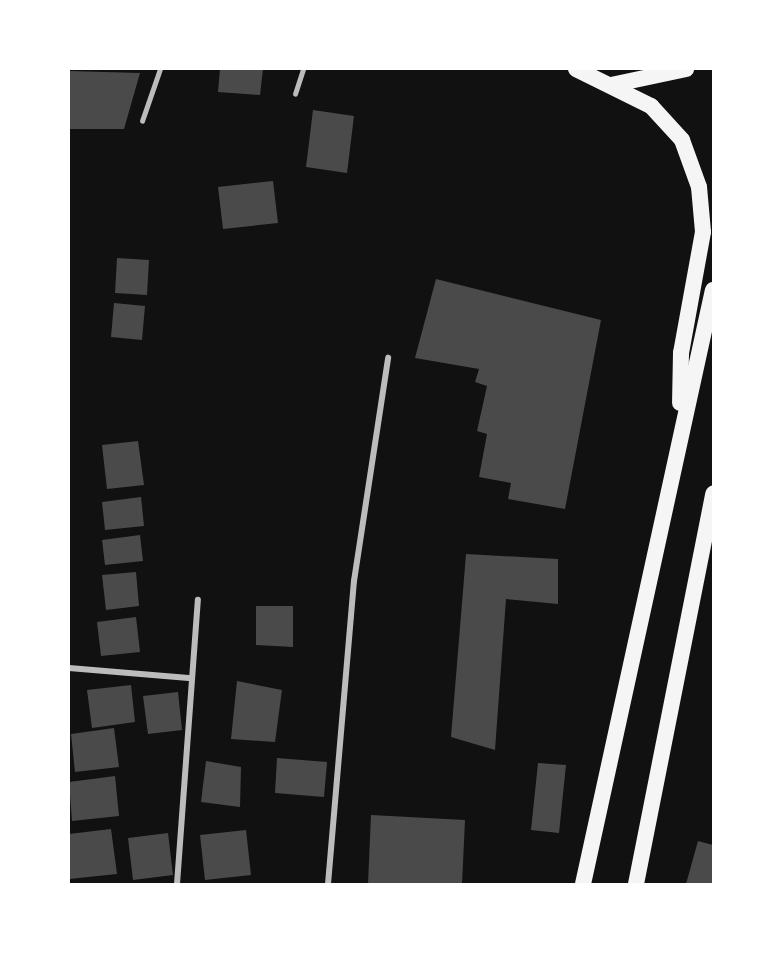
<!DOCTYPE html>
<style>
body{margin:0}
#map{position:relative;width:782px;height:953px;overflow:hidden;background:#111;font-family:"Varela Round",sans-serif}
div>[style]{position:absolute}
.building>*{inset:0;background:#4a4a4a}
.service>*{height:4.5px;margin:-2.25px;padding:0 2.25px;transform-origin:2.25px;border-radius:2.25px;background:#bcbcbc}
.minor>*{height:6px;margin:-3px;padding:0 3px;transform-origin:3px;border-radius:3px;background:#bcbcbc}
.trunk>*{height:16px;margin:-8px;padding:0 8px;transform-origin:8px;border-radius:8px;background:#f5f5f5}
span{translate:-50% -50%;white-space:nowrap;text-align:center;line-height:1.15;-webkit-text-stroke:4.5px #fff;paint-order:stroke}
.frame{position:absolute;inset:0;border:70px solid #fff;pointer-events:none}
</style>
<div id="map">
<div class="building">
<div style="clip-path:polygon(220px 69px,263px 69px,260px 95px,218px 92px)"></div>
<div style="clip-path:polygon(69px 71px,140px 73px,124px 129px,69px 129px)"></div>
<div style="clip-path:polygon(313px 110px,354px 116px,347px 173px,306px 167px)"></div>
<div style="clip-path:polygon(273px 181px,278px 223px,223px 229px,218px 187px)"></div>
<div style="clip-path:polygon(117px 258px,149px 260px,147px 295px,115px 293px)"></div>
<div style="clip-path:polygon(436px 279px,601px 320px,565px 509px,508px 499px,511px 483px,479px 477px,487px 434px,477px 431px,487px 386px,475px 382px,479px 369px,415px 358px)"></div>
<div style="clip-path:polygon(114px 303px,145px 306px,142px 340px,111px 337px)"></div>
<div style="clip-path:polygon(138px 441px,144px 485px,107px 489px,102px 445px)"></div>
<div style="clip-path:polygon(141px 497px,144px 526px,105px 530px,102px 502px)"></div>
<div style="clip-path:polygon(140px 535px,143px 561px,105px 565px,102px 540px)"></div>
<div style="clip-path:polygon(466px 554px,558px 559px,558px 604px,506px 599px,495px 750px,451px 737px)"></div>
<div style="clip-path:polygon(136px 572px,139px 606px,106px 610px,102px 575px)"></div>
<div style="clip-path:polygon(256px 606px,293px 606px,293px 647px,256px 645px)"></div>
<div style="clip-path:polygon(136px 617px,140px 652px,101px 656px,97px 622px)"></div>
<div style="clip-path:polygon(237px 681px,282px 690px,275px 742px,231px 739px)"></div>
<div style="clip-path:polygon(131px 685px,135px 722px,92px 728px,87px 690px)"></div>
<div style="clip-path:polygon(178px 692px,182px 730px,148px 734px,143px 696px)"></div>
<div style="clip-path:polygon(114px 728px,119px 767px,75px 772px,71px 734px)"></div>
<div style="clip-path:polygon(277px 758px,327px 762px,324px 797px,275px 793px)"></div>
<div style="clip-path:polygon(206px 761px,241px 767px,240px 807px,201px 802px)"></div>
<div style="clip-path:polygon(538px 763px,566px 765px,559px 833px,531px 830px)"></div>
<div style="clip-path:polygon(115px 776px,119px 816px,72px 821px,69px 782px)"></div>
<div style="clip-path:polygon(371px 815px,465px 820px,462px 884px,368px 884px)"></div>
<div style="clip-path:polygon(111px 829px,117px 874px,69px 879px,69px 834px)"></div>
<div style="clip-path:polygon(246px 830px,251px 875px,205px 880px,200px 835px)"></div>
<div style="clip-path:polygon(168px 833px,173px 875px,133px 880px,128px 838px)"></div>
<div style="clip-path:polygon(698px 841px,713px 845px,713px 884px,686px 884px)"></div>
</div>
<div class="service">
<div style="left:295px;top:94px;width:26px;rotate:-72deg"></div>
<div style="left:142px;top:121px;width:55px;rotate:-70.9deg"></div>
</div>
<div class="minor">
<div style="left:69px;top:668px;width:120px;rotate:4.8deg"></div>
<div style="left:177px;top:884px;width:285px;rotate:-85.8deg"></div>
<div style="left:328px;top:884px;width:304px;rotate:-85.1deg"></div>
<div style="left:354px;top:581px;width:226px;rotate:-81.3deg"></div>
</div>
<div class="trunk">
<div style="left:576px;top:69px;width:84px;rotate:26.3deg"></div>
<div style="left:651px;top:106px;width:46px;rotate:47.6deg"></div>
<div style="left:682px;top:140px;width:50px;rotate:70.1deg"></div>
<div style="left:699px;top:187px;width:45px;rotate:84.9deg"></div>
<div style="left:703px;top:232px;width:123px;rotate:100.3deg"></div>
<div style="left:681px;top:353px;width:50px;rotate:91.1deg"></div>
<div style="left:611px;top:85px;width:77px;rotate:-12deg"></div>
<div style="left:583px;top:884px;width:608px;rotate:-77.66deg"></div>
<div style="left:636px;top:884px;width:398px;rotate:-78.8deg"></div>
</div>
<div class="frame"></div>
</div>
